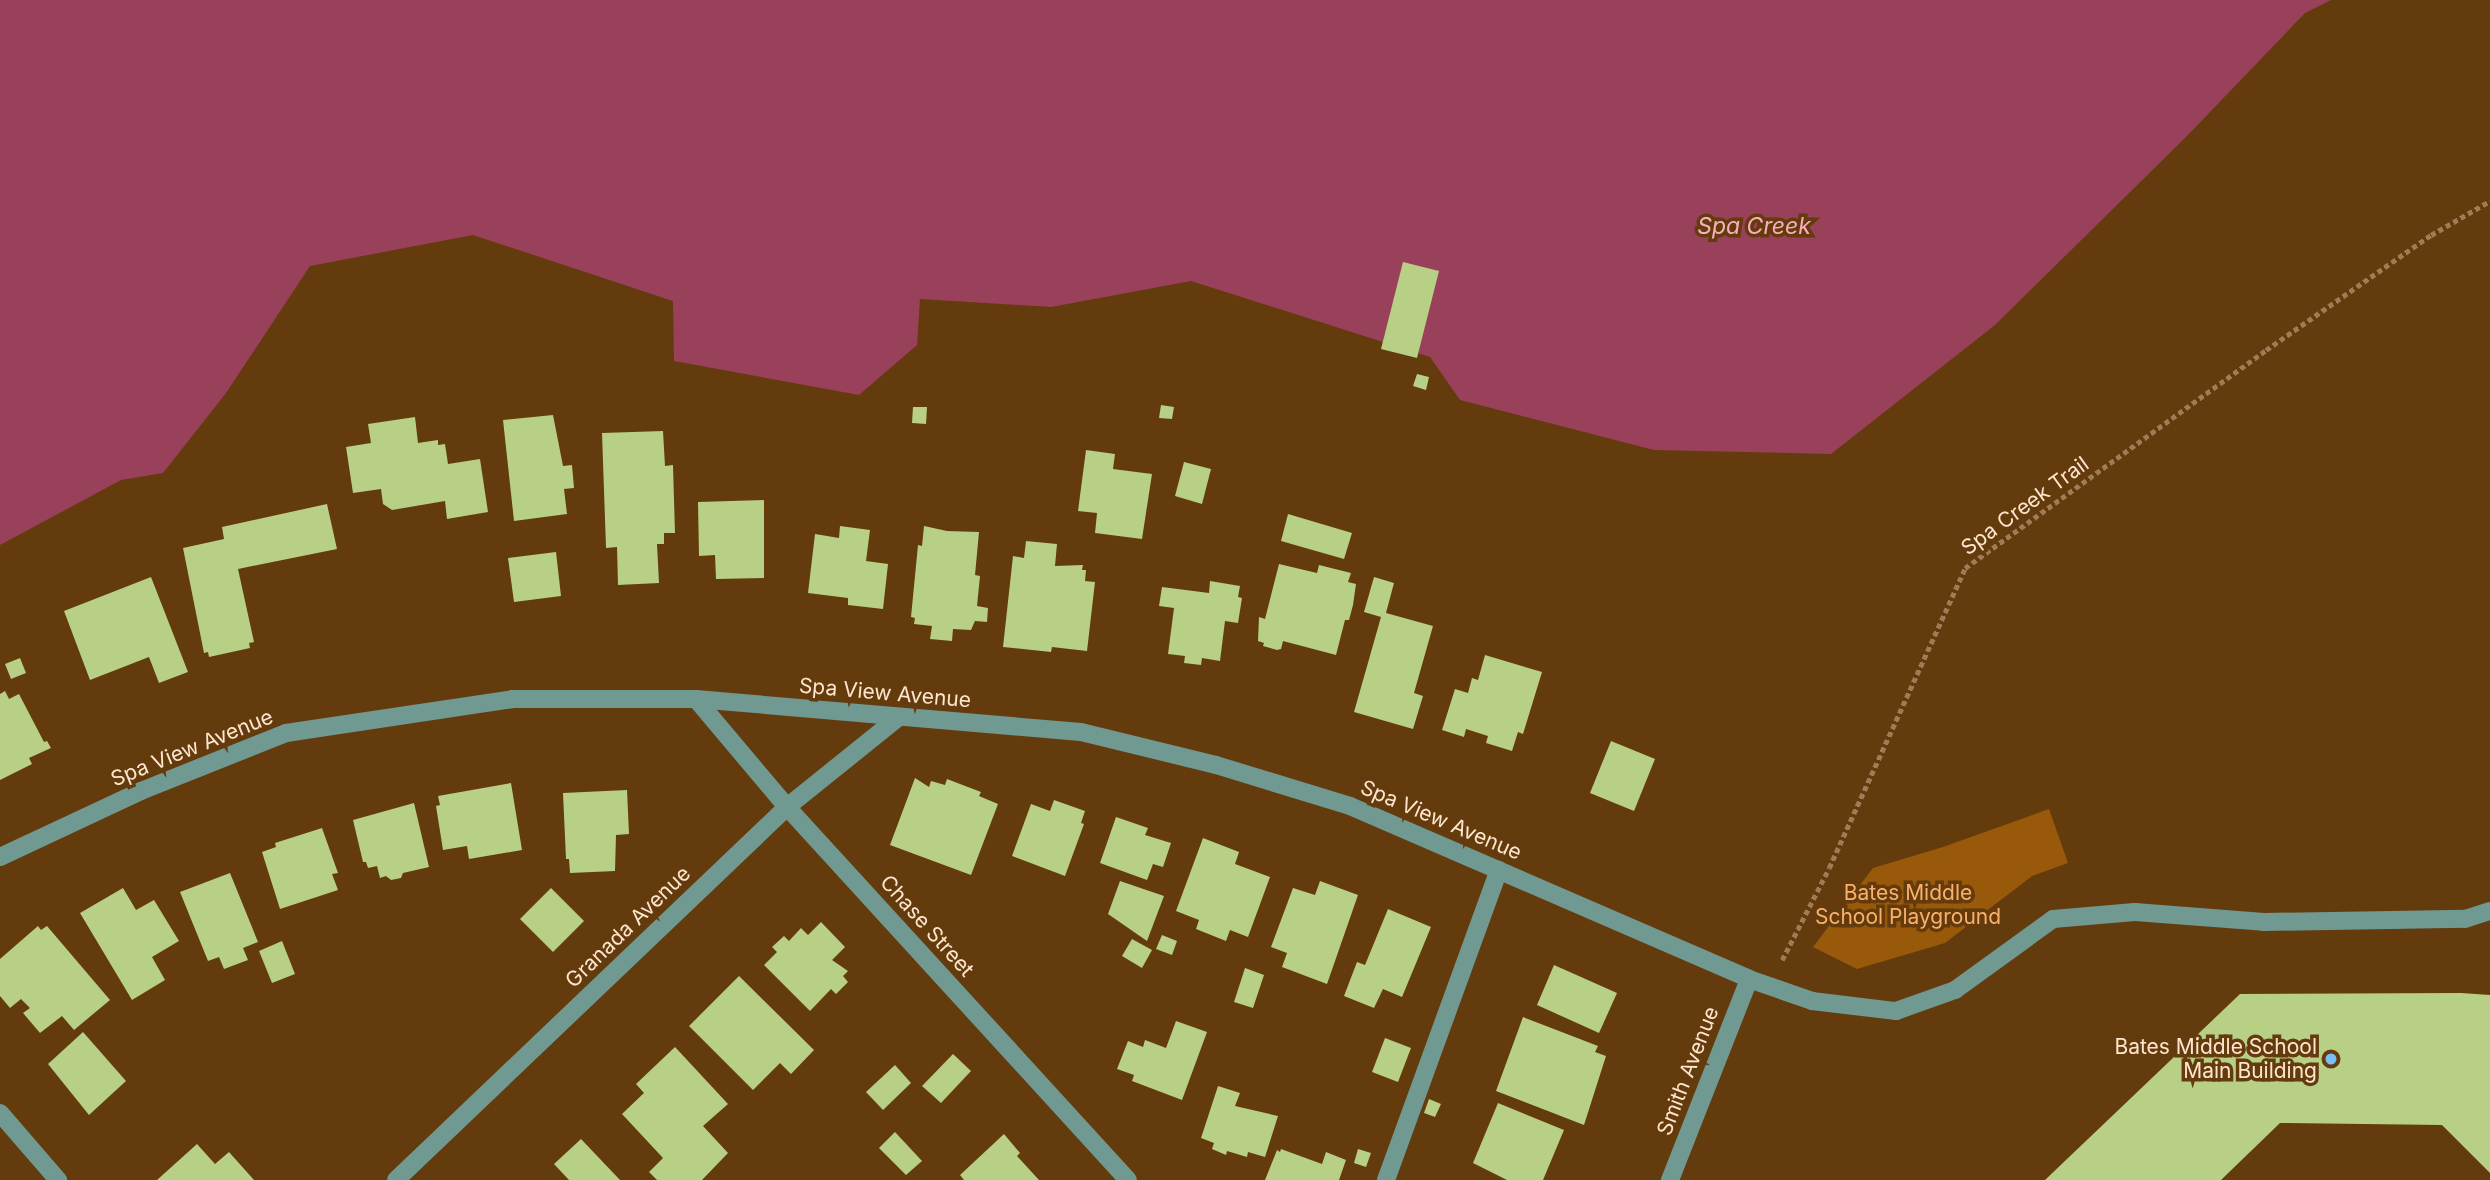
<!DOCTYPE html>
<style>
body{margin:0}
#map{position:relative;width:2490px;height:1180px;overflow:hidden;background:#643b0c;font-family:Inter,sans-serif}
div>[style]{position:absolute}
.green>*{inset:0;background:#985a0a}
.water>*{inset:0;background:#99405b}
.building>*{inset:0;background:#b7d085}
.path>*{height:4.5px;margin-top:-2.25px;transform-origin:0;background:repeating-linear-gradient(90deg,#9f7c56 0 5px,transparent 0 8.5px)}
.minor>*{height:18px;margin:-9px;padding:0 9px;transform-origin:9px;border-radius:9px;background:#709992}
.dots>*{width:19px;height:19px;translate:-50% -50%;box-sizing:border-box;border:4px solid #643b0c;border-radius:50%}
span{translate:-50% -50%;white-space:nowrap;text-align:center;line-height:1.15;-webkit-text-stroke:7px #643b0c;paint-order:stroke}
.street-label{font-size:21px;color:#fee5ce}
.park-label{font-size:21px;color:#f9b16a}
.poi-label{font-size:21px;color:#fee5ce}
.right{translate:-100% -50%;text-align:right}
.water-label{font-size:23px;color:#f9adbf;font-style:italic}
</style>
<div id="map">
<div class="green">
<div style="clip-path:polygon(2049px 809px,2068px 863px,2032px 876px,1945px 943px,1857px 969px,1813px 947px,1873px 868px,1943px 847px)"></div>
</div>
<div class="water">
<div style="clip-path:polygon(0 0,2331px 0,2305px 13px,2186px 137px,1995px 325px,1831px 454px,1654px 450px,1460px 400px,1430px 357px,1191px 281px,1051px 307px,920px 299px,917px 345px,859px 395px,674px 361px,673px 301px,473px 235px,310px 266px,226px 393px,163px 473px,121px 480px,0 545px)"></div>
</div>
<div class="building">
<div style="clip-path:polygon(1403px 262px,1439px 271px,1417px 358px,1381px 349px)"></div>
<div style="clip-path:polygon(1417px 374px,1429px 377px,1426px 390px,1413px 386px)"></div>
<div style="clip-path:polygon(1161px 405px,1174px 407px,1172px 419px,1159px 418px)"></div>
<div style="clip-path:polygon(913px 407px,927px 407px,926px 424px,912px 423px)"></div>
<div style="clip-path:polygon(553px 415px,563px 466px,572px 465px,574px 488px,564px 489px,567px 514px,514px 521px,503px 420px)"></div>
<div style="clip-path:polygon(415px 417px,418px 443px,438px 440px,438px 445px,445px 444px,448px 464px,480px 459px,488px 512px,447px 519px,445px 501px,392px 510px,383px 504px,381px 489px,353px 493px,346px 447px,371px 443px,368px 424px)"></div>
<div style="clip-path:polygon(663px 431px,665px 466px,673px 465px,675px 533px,664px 533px,664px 544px,657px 544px,659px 583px,618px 585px,617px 547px,606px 548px,602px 433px)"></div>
<div style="clip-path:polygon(1086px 450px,1115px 454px,1113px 469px,1152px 474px,1142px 539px,1095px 533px,1097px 513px,1078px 511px)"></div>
<div style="clip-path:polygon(1184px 462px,1211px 469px,1202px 504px,1175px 496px)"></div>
<div style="clip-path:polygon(764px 500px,764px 578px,716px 579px,715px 555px,699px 556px,698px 502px)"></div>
<div style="clip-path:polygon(327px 504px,337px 549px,238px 569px,254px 642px,249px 643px,250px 648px,209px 657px,208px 652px,204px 653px,183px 548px,224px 539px,222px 527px)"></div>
<div style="clip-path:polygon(1288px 514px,1352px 533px,1344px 559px,1281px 541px)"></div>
<div style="clip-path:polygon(840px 526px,870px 530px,866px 561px,888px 564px,883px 609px,848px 605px,848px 598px,808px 593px,815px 534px,839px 538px)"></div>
<div style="clip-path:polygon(924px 526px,947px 531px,979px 532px,975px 575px,980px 576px,977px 606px,988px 608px,987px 622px,975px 621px,971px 630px,953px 629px,952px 641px,930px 639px,932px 626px,914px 624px,915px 618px,911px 617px,918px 545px,922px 546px)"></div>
<div style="clip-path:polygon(1026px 541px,1057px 544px,1055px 566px,1083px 565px,1082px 570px,1086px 570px,1085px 581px,1095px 582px,1087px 651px,1052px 647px,1051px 652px,1003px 647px,1013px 556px,1024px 558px)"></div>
<div style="clip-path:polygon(556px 552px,561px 596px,514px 602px,508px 558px)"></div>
<div style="clip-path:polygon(1279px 564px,1317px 573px,1319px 565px,1351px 573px,1348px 582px,1356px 584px,1353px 605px,1349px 620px,1345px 620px,1336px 655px,1283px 641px,1281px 649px,1277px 650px,1263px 646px,1264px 643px,1258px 641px,1259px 617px,1265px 619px)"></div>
<div style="clip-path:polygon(151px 577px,188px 672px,159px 683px,149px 657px,90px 680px,64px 611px)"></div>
<div style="clip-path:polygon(1374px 577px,1394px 583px,1386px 613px,1433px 626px,1414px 693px,1423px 696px,1413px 729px,1354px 712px,1381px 617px,1364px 612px)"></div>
<div style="clip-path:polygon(1210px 581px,1240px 586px,1238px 597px,1242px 598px,1238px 623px,1225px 621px,1220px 661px,1202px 658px,1201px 665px,1184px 663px,1185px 656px,1168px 654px,1174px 608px,1159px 606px,1162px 587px,1209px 593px)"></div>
<div style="clip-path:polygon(1485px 655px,1542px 672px,1523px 734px,1518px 732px,1512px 751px,1486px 743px,1488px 736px,1466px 729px,1464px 737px,1442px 730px,1455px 689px,1468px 693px,1472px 678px,1478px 680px)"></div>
<div style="clip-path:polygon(20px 658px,26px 673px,11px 679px,5px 664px)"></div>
<div style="clip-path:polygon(5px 691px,9px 699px,19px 694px,44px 742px,47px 741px,51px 748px,29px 758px,32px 764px,0 780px,0 694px)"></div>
<div style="clip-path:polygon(1611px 741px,1655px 759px,1634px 811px,1590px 793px)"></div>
<div style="clip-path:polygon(915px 778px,929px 787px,931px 781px,945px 785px,947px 779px,981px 792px,979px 796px,998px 804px,971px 875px,890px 845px)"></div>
<div style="clip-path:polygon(511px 783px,522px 850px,469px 859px,467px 846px,443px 850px,436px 806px,440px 805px,438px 796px)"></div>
<div style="clip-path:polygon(627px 790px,629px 834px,616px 835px,615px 871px,570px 873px,569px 859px,566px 859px,563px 793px)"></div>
<div style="clip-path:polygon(1054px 800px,1085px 811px,1081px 823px,1084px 824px,1065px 876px,1012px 856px,1031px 804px,1050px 811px)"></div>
<div style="clip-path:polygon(414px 803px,429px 867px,403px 873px,401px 878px,391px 880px,386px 876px,380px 878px,377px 866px,368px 868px,366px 862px,363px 862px,353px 820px)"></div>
<div style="clip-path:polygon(1116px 817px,1148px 828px,1145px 835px,1171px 843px,1163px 867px,1153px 864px,1147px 880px,1100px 863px)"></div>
<div style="clip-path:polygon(322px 828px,338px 873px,332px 874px,338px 890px,280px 909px,262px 852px,276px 847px,275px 843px)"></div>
<div style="clip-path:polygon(1203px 838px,1239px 852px,1235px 864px,1270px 877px,1248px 937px,1230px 930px,1226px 941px,1196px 929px,1199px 920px,1176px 911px)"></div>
<div style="clip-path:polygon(230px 873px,258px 942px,243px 948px,248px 960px,224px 969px,219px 957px,208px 961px,180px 892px)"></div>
<div style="clip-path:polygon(1120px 881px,1164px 896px,1147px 941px,1108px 914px)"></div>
<div style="clip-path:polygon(1320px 881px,1358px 895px,1327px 984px,1282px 967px,1287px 953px,1271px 947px,1293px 888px,1315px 895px)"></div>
<div style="clip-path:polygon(123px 888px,136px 910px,154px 900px,179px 941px,152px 957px,165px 980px,132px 1000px,80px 913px)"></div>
<div style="clip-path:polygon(551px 888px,584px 921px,553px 952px,520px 919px)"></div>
<div style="clip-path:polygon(1388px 909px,1431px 927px,1402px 997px,1383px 989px,1374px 1008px,1344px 996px,1357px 962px,1365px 965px)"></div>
<div style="clip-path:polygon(821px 922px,845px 947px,832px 960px,848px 971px,843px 976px,848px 982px,836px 994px,831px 989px,810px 1011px,764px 965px,777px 952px,772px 947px,784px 936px,789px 941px,801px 928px,808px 935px)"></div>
<div style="clip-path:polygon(38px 926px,41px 930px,47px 926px,110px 1000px,74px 1030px,62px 1016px,40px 1033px,23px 1013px,30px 1008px,21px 999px,10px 1008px,0 996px,0 959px)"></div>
<div style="clip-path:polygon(1162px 935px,1177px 941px,1172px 955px,1156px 949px)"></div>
<div style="clip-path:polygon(1132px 939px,1152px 950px,1142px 968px,1122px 956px)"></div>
<div style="clip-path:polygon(282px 941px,295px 974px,272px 983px,259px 951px)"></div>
<div style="clip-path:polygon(1554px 965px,1617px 993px,1599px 1033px,1537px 1005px)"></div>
<div style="clip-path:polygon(1245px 968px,1264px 975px,1253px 1008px,1234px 1002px)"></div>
<div style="clip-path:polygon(739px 976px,814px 1050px,791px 1074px,780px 1063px,753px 1090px,689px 1026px)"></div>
<div style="clip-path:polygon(2461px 993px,2490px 995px,2490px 1173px,2442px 1125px,2280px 1123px,2221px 1180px,2045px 1180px,2240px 994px)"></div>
<div style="clip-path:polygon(1523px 1017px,1598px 1046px,1595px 1052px,1606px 1056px,1584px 1125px,1496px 1091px)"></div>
<div style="clip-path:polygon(1176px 1021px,1207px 1032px,1182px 1100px,1132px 1081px,1134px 1075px,1117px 1069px,1128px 1041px,1143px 1047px,1145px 1040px,1166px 1048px)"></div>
<div style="clip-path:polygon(83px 1032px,126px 1081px,89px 1115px,48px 1064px)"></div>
<div style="clip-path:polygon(1385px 1038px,1411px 1048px,1398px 1082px,1372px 1072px)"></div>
<div style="clip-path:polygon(675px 1047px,728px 1104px,703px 1126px,728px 1153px,702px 1180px,657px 1180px,649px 1172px,663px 1158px,622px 1114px,644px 1093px,636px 1084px)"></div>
<div style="clip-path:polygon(953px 1054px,971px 1071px,941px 1103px,922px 1086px)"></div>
<div style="clip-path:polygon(895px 1065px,911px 1083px,883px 1110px,866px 1092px)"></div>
<div style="clip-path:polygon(1218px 1086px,1240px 1093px,1235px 1106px,1278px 1116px,1265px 1157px,1248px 1152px,1247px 1157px,1227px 1151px,1226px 1155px,1212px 1149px,1214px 1143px,1201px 1138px)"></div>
<div style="clip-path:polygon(1429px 1099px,1441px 1104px,1435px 1117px,1424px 1113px)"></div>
<div style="clip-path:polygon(1498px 1103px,1564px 1130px,1543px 1180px,1507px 1180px,1473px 1163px)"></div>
<div style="clip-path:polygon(895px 1132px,922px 1161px,906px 1175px,879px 1148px)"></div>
<div style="clip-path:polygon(1004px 1134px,1020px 1153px,1017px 1156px,1039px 1180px,964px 1180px,960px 1175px)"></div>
<div style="clip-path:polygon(581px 1139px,620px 1180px,569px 1180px,554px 1164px)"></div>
<div style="clip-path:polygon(197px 1144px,215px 1164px,229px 1152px,254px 1180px,157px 1180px)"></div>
<div style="clip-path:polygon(1281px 1149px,1322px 1164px,1326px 1152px,1346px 1160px,1339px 1180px,1265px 1180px,1277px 1150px,1280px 1152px)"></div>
<div style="clip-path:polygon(1358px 1149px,1371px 1153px,1366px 1167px,1354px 1163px)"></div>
</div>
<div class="path">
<div style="left:1782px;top:960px;width:103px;rotate:-62.9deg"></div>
<div style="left:1829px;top:868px;width:329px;rotate:-65.6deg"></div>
<div style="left:1965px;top:568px;width:372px;rotate:-35.9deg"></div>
<div style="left:2266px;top:350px;width:201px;rotate:-34.9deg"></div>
<div style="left:2431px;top:235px;width:68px;rotate:-30deg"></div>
</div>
<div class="minor">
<div style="left:696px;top:699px;width:141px;rotate:49.9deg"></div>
<div style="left:787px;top:807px;width:505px;rotate:47.57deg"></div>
<div style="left:0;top:857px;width:156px;rotate:-25.1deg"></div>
<div style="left:141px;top:791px;width:156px;rotate:-21.8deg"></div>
<div style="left:286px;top:733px;width:230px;rotate:-8.5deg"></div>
<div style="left:513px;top:699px;width:183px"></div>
<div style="left:696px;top:699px;width:386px;rotate:4.9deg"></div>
<div style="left:1081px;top:732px;width:139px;rotate:13.7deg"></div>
<div style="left:1216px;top:765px;width:140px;rotate:17deg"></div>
<div style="left:1350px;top:806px;width:435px;rotate:23.4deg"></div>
<div style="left:1749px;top:979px;width:67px;rotate:19.2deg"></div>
<div style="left:1812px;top:1001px;width:85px;rotate:6.8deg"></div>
<div style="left:1896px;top:1011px;width:63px;rotate:-19.6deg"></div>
<div style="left:1955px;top:990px;width:121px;rotate:-35.9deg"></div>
<div style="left:2053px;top:919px;width:82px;rotate:-4.9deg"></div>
<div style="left:2135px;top:912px;width:129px;rotate:4.4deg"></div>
<div style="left:2264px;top:922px;width:201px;rotate:-0.9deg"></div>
<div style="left:2465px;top:919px;width:26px;rotate:-18deg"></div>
<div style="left:0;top:1113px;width:89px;rotate:49.1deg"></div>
<div style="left:396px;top:1180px;width:540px;rotate:-43.65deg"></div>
<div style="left:787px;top:807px;width:144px;rotate:-38.8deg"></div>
<div style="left:1386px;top:1180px;width:330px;rotate:-70deg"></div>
<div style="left:1670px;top:1180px;width:216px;rotate:-68.5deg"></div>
</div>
<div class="dots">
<div style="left:2331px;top:1059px;background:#78bff8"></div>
</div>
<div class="street-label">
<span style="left:2025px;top:506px;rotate:-36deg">Spa Creek Trail</span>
<span style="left:885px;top:693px;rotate:5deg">Spa View Avenue</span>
<span style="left:192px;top:748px;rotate:-22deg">Spa View Avenue</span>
<span style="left:1441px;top:820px;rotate:23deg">Spa View Avenue</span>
<span style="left:927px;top:926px;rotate:48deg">Chase Street</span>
<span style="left:628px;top:927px;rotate:-44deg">Granada Avenue</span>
<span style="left:1688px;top:1071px;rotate:-69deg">Smith Avenue</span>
</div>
<div class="park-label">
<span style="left:1908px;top:905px">Bates Middle<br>School Playground</span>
</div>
<div class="poi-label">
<span class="right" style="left:2317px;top:1059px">Bates Middle School<br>Main Building</span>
</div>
<div class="water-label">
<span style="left:1754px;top:226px">Spa Creek</span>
</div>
</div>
